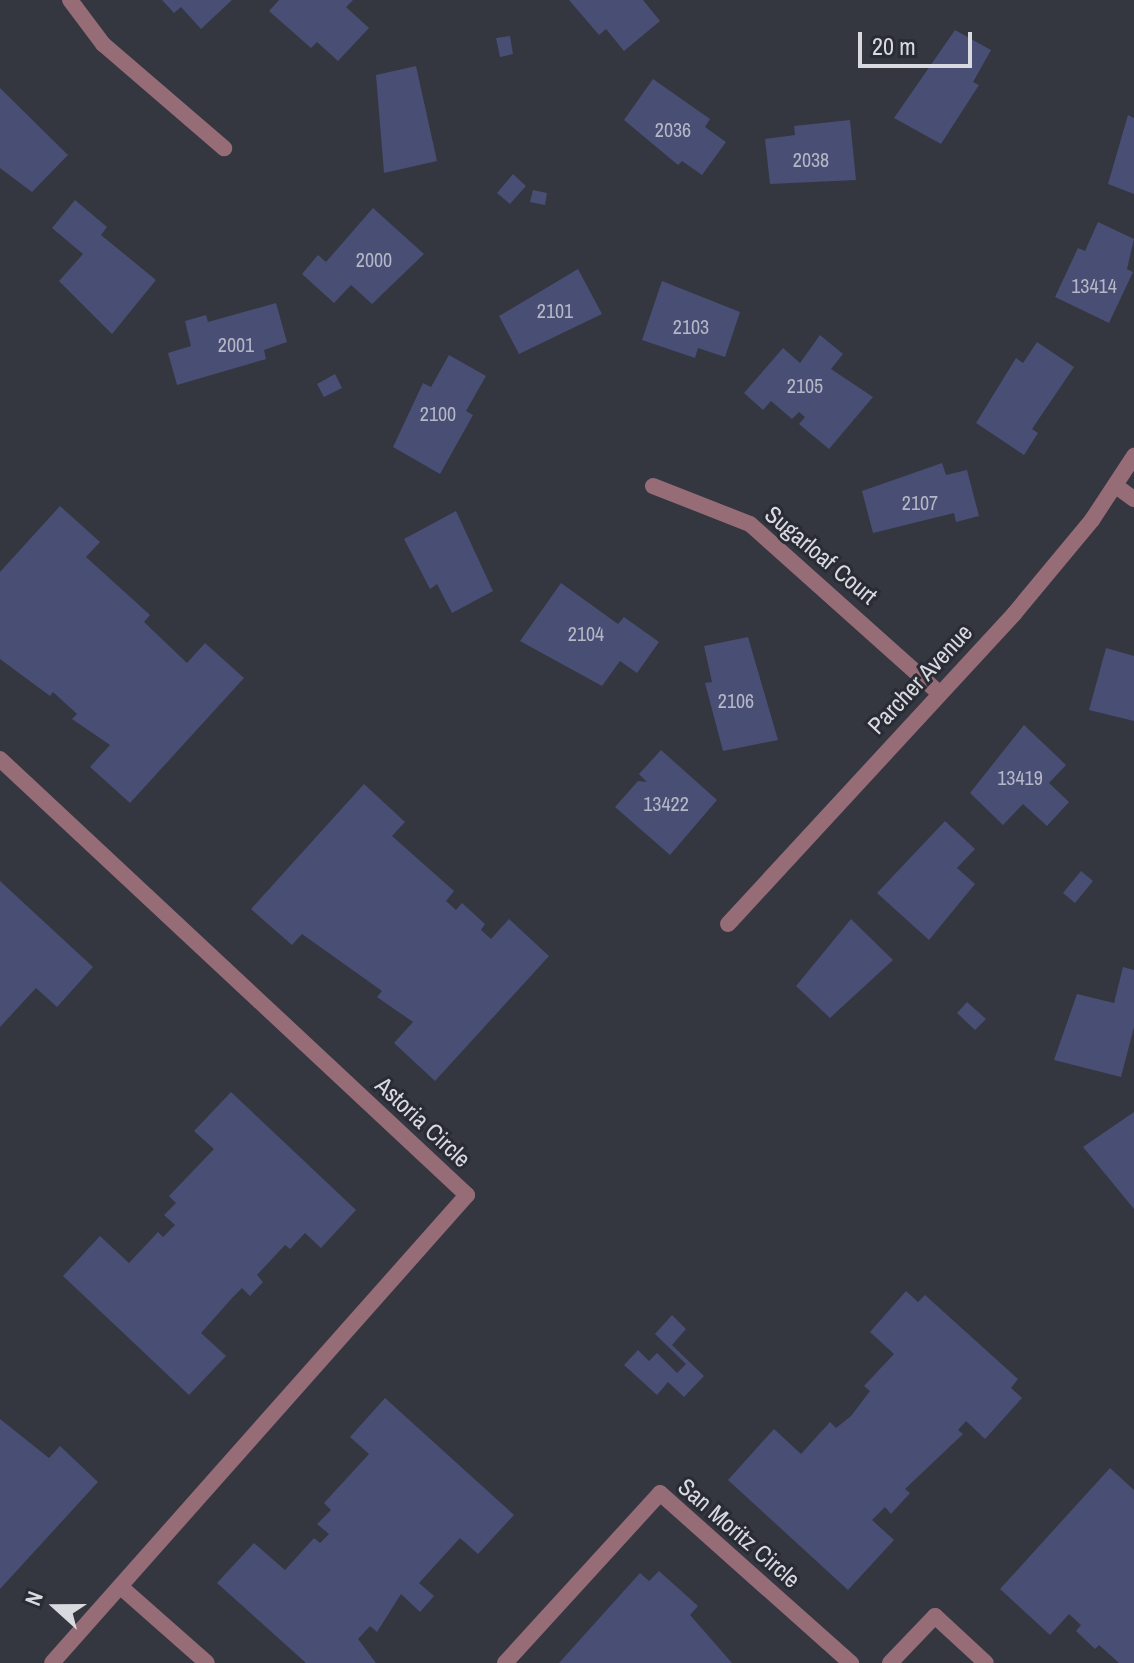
<!DOCTYPE html>
<style>
body{margin:0}
#map{position:relative;width:1134px;height:1663px;overflow:hidden;background:#343640;font-family:"Archivo Narrow",sans-serif}
div>[style]{position:absolute}
.building>*{inset:0;background:#494e74}
.street>*{height:16px;margin:-8px;padding:0 8px;transform-origin:8px;border-radius:8px;background:#966c77}
span{translate:-50% -50%;white-space:nowrap;text-align:center;line-height:1.15;-webkit-text-stroke:6px #2a2c35;paint-order:stroke}
.number-label{font-size:20px;color:#b4b7c5}
.number-label span{-webkit-text-stroke-width:0}
.street-label{font-size:24px;color:#d8dae0}
.north{position:absolute;left:16px;top:1567px;width:80px;height:80px;-webkit-text-stroke:6px #2a2c35;paint-order:stroke;rotate:291deg;font-size:22px;font-weight:700;line-height:32px;text-align:center;color:#d8dae0}
.north::after{content:'';display:block;margin:auto;width:28px;height:36px;background:#d8dae0;clip-path:polygon(50% 0,100% 100%,50% 72%,0 100%)}
.scale{position:absolute;left:858px;top:32px;width:114px;height:36px;box-sizing:border-box;border:4px solid #d8dae0;border-top:0;padding-left:10px;font-size:24px;line-height:28px;white-space:nowrap;color:#d8dae0;-webkit-text-stroke:6px #2a2c35;paint-order:stroke}
</style>
<div id="map">
<div class="building">
<div style="clip-path:polygon(162px 0,232px 0,201px 29px,181px 7px,174px 13px)"></div>
<div style="clip-path:polygon(279px 0,353px 0,346px 7px,369px 28px,338px 61px,317px 42px,311px 48px,269px 11px)"></div>
<div style="clip-path:polygon(569px 0,643px 0,660px 21px,624px 51px,606px 29px,599px 35px)"></div>
<div style="clip-path:polygon(955px 30px,991px 50px,973px 82px,979px 85px,941px 144px,894px 118px)"></div>
<div style="clip-path:polygon(510px 36px,513px 54px,500px 57px,496px 38px)"></div>
<div style="clip-path:polygon(416px 66px,437px 161px,384px 173px,376px 75px)"></div>
<div style="clip-path:polygon(653px 79px,710px 119px,705px 127px,726px 142px,702px 175px,682px 161px,678px 165px,624px 120px)"></div>
<div style="clip-path:polygon(0 88px,68px 155px,32px 192px,0 168px)"></div>
<div style="clip-path:polygon(1128px 115px,1134px 118px,1134px 194px,1108px 184px)"></div>
<div style="clip-path:polygon(850px 120px,856px 180px,770px 184px,765px 139px,795px 135px,794px 126px)"></div>
<div style="clip-path:polygon(513px 174px,526px 186px,510px 204px,497px 193px)"></div>
<div style="clip-path:polygon(533px 190px,547px 193px,545px 205px,530px 202px)"></div>
<div style="clip-path:polygon(75px 200px,107px 227px,101px 235px,156px 280px,112px 334px,59px 281px,83px 254px,52px 228px)"></div>
<div style="clip-path:polygon(373px 208px,424px 254px,372px 304px,351px 285px,334px 303px,302px 274px,318px 255px,326px 262px)"></div>
<div style="clip-path:polygon(1098px 222px,1134px 239px,1127px 269px,1133px 272px,1109px 323px,1055px 297px,1078px 248px,1085px 251px)"></div>
<div style="clip-path:polygon(578px 269px,602px 314px,519px 354px,499px 316px)"></div>
<div style="clip-path:polygon(662px 281px,740px 312px,725px 357px,698px 348px,695px 358px,642px 340px)"></div>
<div style="clip-path:polygon(276px 303px,287px 342px,264px 350px,266px 359px,177px 385px,168px 353px,191px 346px,185px 321px,206px 315px,208px 322px)"></div>
<div style="clip-path:polygon(820px 335px,843px 354px,831px 369px,873px 397px,829px 449px,799px 424px,805px 417px,799px 412px,792px 419px,771px 401px,763px 410px,744px 393px,783px 348px,800px 363px)"></div>
<div style="clip-path:polygon(1037px 342px,1074px 367px,1032px 429px,1038px 433px,1024px 455px,976px 423px,1016px 358px,1023px 363px)"></div>
<div style="clip-path:polygon(449px 355px,486px 376px,466px 411px,473px 415px,440px 474px,393px 447px,423px 383px,431px 387px)"></div>
<div style="clip-path:polygon(335px 374px,342px 388px,324px 397px,317px 384px)"></div>
<div style="clip-path:polygon(942px 463px,946px 475px,967px 470px,979px 516px,956px 522px,954px 513px,873px 533px,862px 491px)"></div>
<div style="clip-path:polygon(60px 506px,100px 542px,86px 557px,150px 615px,144px 622px,187px 663px,205px 643px,244px 678px,130px 803px,90px 767px,110px 745px,72px 719px,77px 714px,53px 692px,50px 696px,0 659px,0 572px)"></div>
<div style="clip-path:polygon(456px 511px,493px 591px,452px 613px,437px 584px,430px 589px,404px 539px)"></div>
<div style="clip-path:polygon(561px 583px,618px 624px,624px 617px,659px 642px,637px 673px,620px 661px,602px 686px,520px 641px)"></div>
<div style="clip-path:polygon(748px 637px,778px 740px,723px 751px,705px 683px,712px 682px,704px 646px)"></div>
<div style="clip-path:polygon(1106px 648px,1134px 656px,1134px 721px,1089px 710px)"></div>
<div style="clip-path:polygon(1024px 725px,1066px 765px,1049px 783px,1069px 802px,1047px 826px,1023px 804px,1003px 825px,970px 793px)"></div>
<div style="clip-path:polygon(661px 750px,717px 800px,670px 855px,615px 807px,638px 781px,647px 782px,639px 774px)"></div>
<div style="clip-path:polygon(364px 784px,405px 822px,392px 836px,454px 891px,446px 901px,456px 910px,462px 903px,485px 924px,481px 930px,491px 939px,509px 919px,549px 956px,435px 1081px,394px 1043px,413px 1022px,377px 997px,382px 991px,302px 934px,292px 945px,251px 909px)"></div>
<div style="clip-path:polygon(945px 821px,975px 849px,957px 868px,975px 884px,929px 940px,877px 893px)"></div>
<div style="clip-path:polygon(1081px 871px,1093px 881px,1075px 903px,1063px 893px)"></div>
<div style="clip-path:polygon(0 881px,93px 967px,57px 1007px,36px 988px,0 1027px)"></div>
<div style="clip-path:polygon(851px 919px,893px 960px,830px 1018px,796px 986px)"></div>
<div style="clip-path:polygon(1123px 967px,1134px 970px,1134px 1027px,1121px 1077px,1054px 1060px,1077px 994px,1114px 1003px)"></div>
<div style="clip-path:polygon(967px 1002px,986px 1019px,975px 1030px,957px 1013px)"></div>
<div style="clip-path:polygon(231px 1092px,356px 1210px,321px 1248px,305px 1233px,290px 1249px,285px 1245px,257px 1275px,263px 1282px,250px 1296px,242px 1288px,233px 1297px,201px 1333px,226px 1356px,189px 1395px,63px 1276px,100px 1236px,129px 1263px,158px 1232px,163px 1237px,175px 1225px,164px 1215px,176px 1203px,169px 1196px,214px 1149px,194px 1131px)"></div>
<div style="clip-path:polygon(1134px 1112px,1134px 1209px,1083px 1147px)"></div>
<div style="clip-path:polygon(906px 1291px,918px 1302px,925px 1295px,1018px 1379px,1011px 1388px,1022px 1398px,985px 1439px,966px 1421px,958px 1430px,963px 1434px,905px 1489px,910px 1493px,891px 1514px,885px 1507px,872px 1520px,894px 1540px,848px 1590px,728px 1480px,774px 1429px,801px 1454px,830px 1422px,836px 1428px,851px 1416px,870px 1391px,864px 1386px,894px 1354px,870px 1332px)"></div>
<div style="clip-path:polygon(672px 1315px,686px 1329px,672px 1345px,704px 1376px,684px 1397px,668px 1382px,657px 1395px,624px 1365px,638px 1350px,649px 1361px,657px 1353px,677px 1373px,686px 1364px,655px 1334px)"></div>
<div style="clip-path:polygon(385px 1398px,514px 1515px,478px 1554px,460px 1538px,419px 1583px,434px 1596px,420px 1612px,401px 1594px,377px 1632px,370px 1626px,358px 1639px,376px 1663px,306px 1663px,217px 1583px,254px 1543px,285px 1570px,314px 1538px,320px 1543px,329px 1534px,317px 1524px,331px 1510px,324px 1503px,369px 1454px,350px 1437px)"></div>
<div style="clip-path:polygon(0 1419px,49px 1458px,60px 1446px,98px 1482px,0 1589px)"></div>
<div style="clip-path:polygon(1110px 1468px,1134px 1490px,1134px 1663px,1119px 1663px,1099px 1645px,1095px 1649px,1076px 1631px,1081px 1625px,1069px 1614px,1050px 1635px,1000px 1589px)"></div>
<div style="clip-path:polygon(659px 1571px,698px 1606px,690px 1615px,732px 1663px,559px 1663px,640px 1573px,649px 1581px)"></div>
</div>
<div class="street">
<div style="left:70px;top:0;width:55px;rotate:53.1deg"></div>
<div style="left:103px;top:44px;width:160px;rotate:40.7deg"></div>
<div style="left:653px;top:486px;width:104px;rotate:21.4deg"></div>
<div style="left:750px;top:524px;width:254px;rotate:41.8deg"></div>
<div style="left:1116px;top:486px;width:22px;rotate:36deg"></div>
<div style="left:0;top:759px;width:639px;rotate:43.03deg"></div>
<div style="left:467px;top:1195px;width:625px;rotate:131.57deg"></div>
<div style="left:728px;top:924px;width:422px;rotate:-47.3deg"></div>
<div style="left:1014px;top:614px;width:122px;rotate:-50.3deg"></div>
<div style="left:1092px;top:520px;width:77px;rotate:-56.7deg"></div>
<div style="left:122px;top:1588px;width:113px;rotate:41.4deg"></div>
<div style="left:505px;top:1663px;width:230px;rotate:-47.6deg"></div>
<div style="left:660px;top:1493px;width:256px;rotate:41.7deg"></div>
<div style="left:890px;top:1663px;width:65px;rotate:-46.2deg"></div>
<div style="left:935px;top:1616px;width:69px;rotate:42.7deg"></div>
</div>
<div class="number-label">
<span style="left:673px;top:129px">2036</span>
<span style="left:811px;top:159px">2038</span>
<span style="left:374px;top:259px">2000</span>
<span style="left:1094px;top:285px">13414</span>
<span style="left:555px;top:310px">2101</span>
<span style="left:691px;top:326px">2103</span>
<span style="left:236px;top:344px">2001</span>
<span style="left:805px;top:385px">2105</span>
<span style="left:438px;top:413px">2100</span>
<span style="left:920px;top:502px">2107</span>
<span style="left:586px;top:633px">2104</span>
<span style="left:736px;top:700px">2106</span>
<span style="left:1020px;top:777px">13419</span>
<span style="left:666px;top:803px">13422</span>
</div>
<div class="street-label">
<span style="left:821px;top:555px;rotate:40deg">Sugarloaf Court</span>
<span style="left:920px;top:679px;rotate:-47deg">Parcher Avenue</span>
<span style="left:423px;top:1122px;rotate:43deg">Astoria Circle</span>
<span style="left:739px;top:1533px;rotate:41deg">San Moritz Circle</span>
</div>
<div class="north">N</div>
<div class="scale">20 m</div>
</div>
